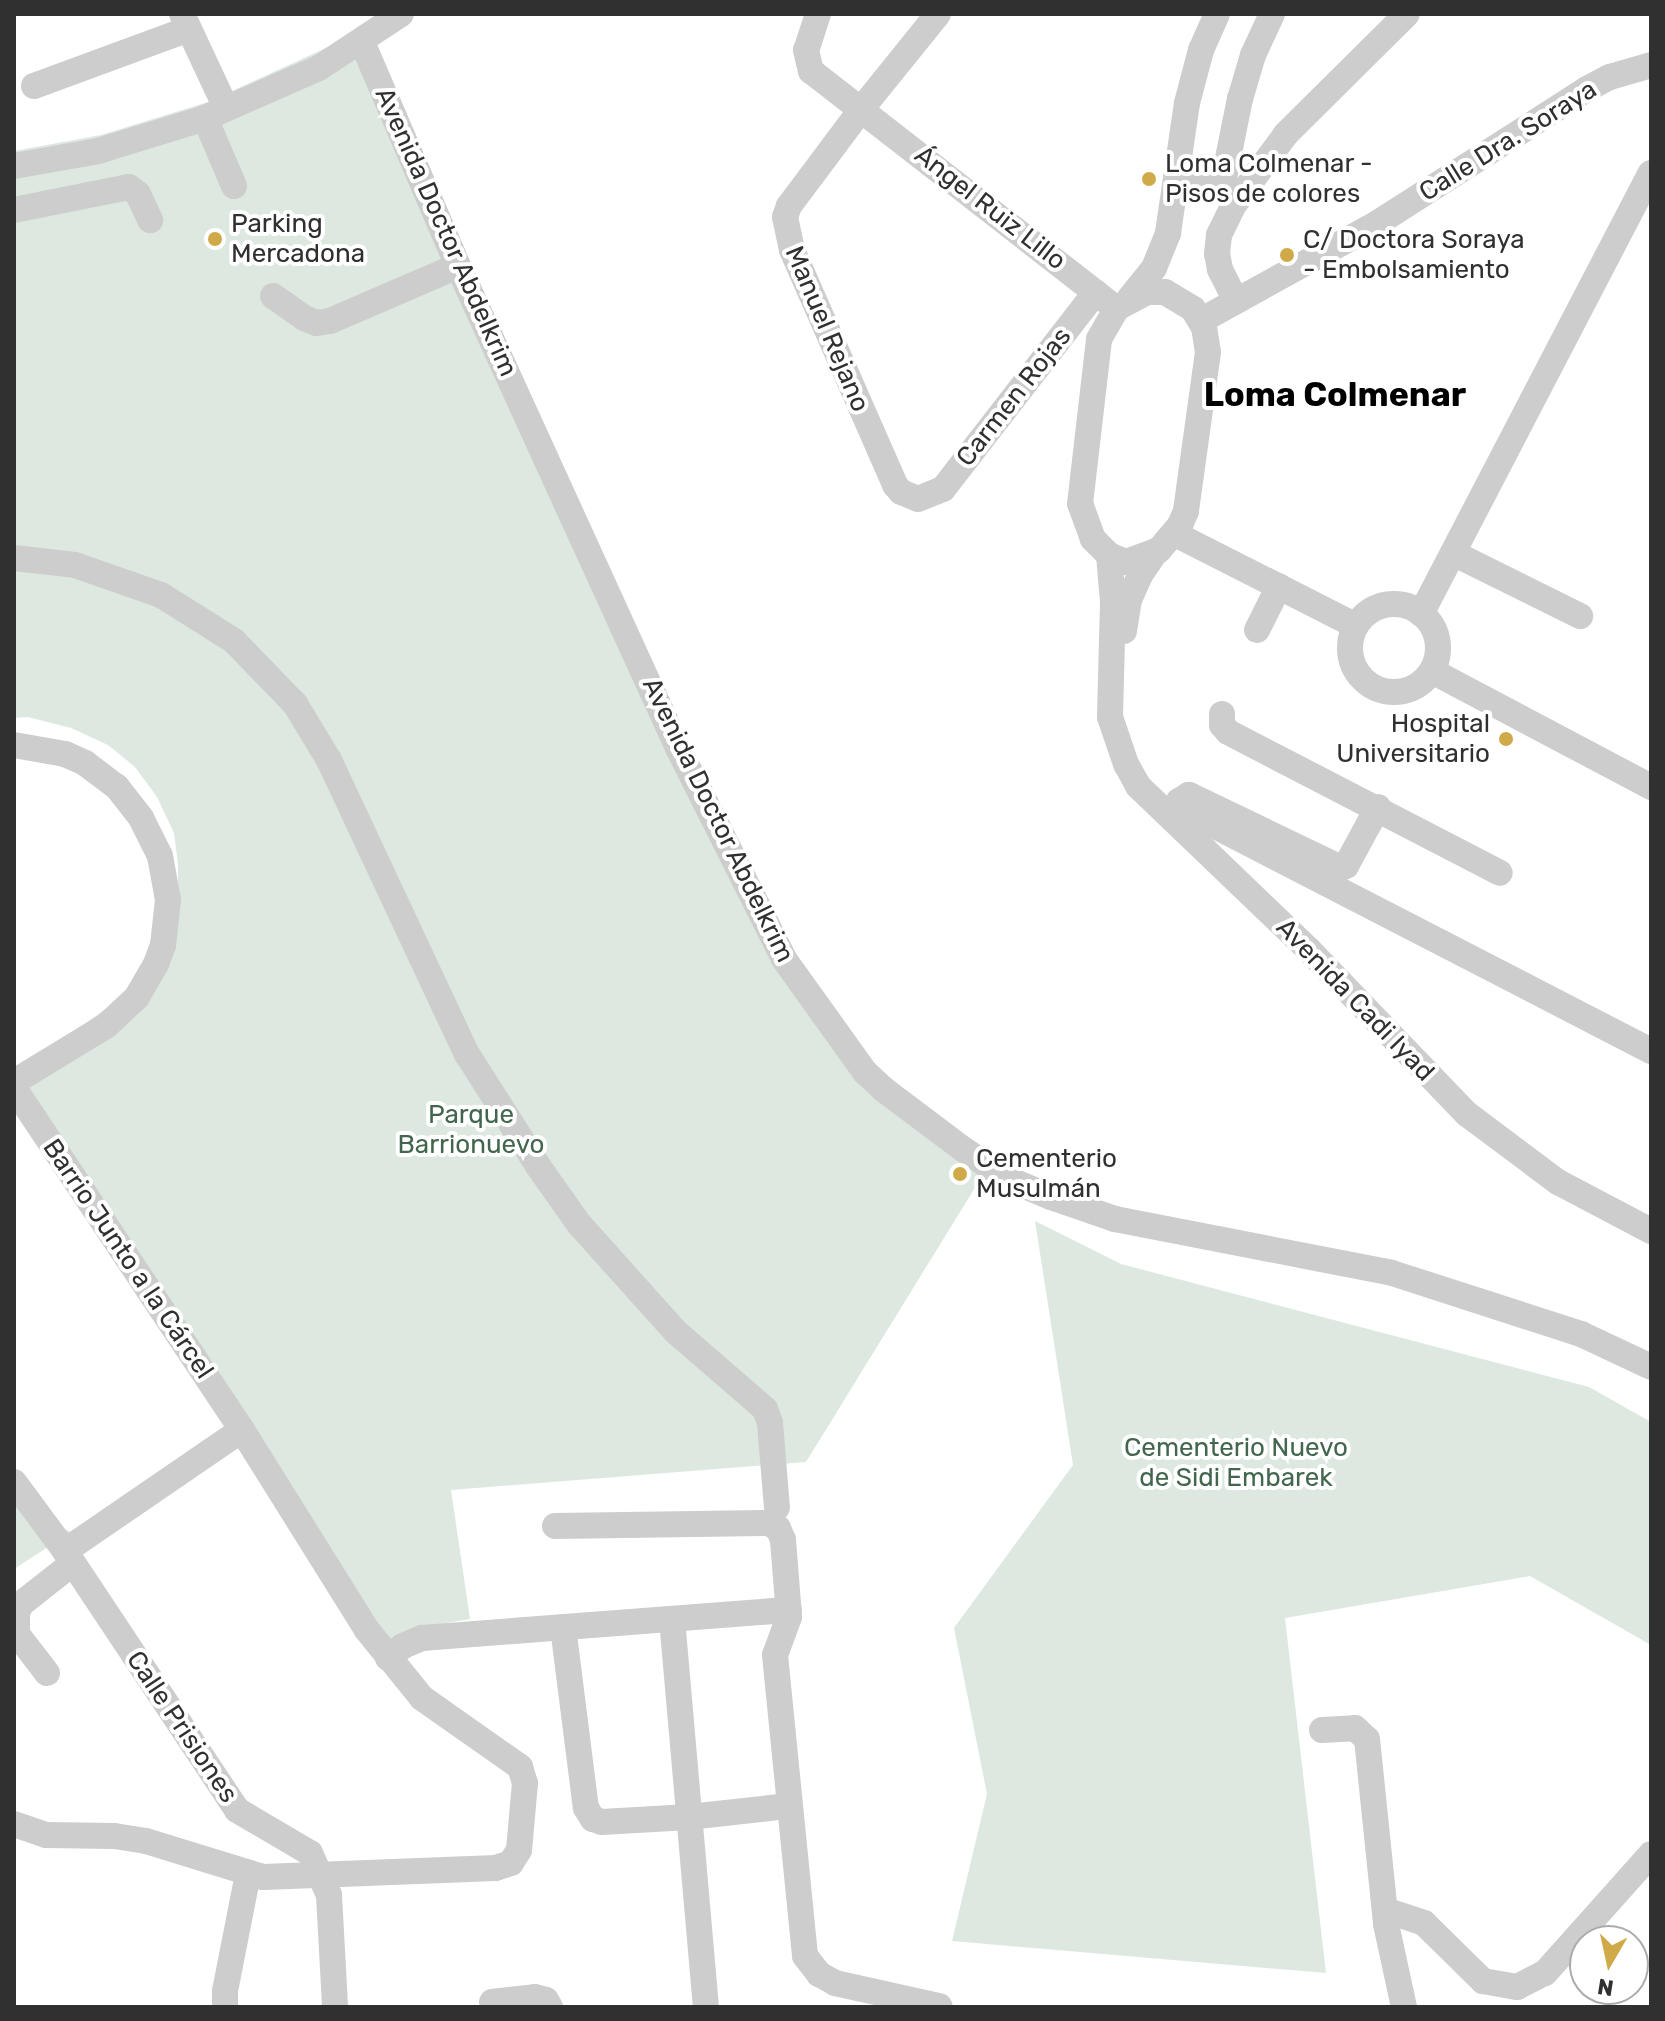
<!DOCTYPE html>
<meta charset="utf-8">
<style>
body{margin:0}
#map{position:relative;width:1665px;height:2021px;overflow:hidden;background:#fff;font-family:Rubik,sans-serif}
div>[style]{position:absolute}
.green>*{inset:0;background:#dde8e0}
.minor>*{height:26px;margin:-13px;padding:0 13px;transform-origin:13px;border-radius:13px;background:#cdcdcd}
.minor>.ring{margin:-13px;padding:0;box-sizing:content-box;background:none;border:26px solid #cdcdcd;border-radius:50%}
.dots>*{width:22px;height:22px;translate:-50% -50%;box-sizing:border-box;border:4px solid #fff;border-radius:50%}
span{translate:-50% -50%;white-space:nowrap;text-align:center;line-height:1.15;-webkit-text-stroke:8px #fff;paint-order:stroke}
.street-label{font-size:26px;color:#303030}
.poi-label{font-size:26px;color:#303030}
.left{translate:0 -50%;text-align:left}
.right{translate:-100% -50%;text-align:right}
.park-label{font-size:26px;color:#43674e}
.district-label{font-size:34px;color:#000;font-weight:700}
.frame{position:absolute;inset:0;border:16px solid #303030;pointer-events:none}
.north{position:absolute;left:1569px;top:1925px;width:80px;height:80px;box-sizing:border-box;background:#fff;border:2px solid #acacac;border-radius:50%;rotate:189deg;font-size:22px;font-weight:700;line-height:32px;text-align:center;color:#303030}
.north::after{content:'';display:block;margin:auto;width:28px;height:36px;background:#d0a949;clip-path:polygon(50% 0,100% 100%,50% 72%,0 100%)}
</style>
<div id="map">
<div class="green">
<div style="clip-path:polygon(354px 35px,619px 618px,842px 1046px,989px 1165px,806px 1462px,451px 1490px,470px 1619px,428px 1626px,394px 1657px,14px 1074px,121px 998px,178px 904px,178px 864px,174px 833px,157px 797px,135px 767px,108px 745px,71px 728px,28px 717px,14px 718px,14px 151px,101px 135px,208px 102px)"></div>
<div style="clip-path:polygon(1035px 1221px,1121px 1264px,1589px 1387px,1651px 1422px,1651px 1645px,1530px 1576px,1285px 1618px,1326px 1973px,952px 1941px,987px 1794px,954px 1628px,1073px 1465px)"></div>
<div style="clip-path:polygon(14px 1481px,48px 1522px,71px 1532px,14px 1569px)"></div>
</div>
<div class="minor">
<div style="left:182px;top:14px;width:104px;rotate:64.9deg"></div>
<div style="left:818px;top:14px;width:38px;rotate:108deg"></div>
<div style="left:806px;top:50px;width:22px;rotate:77deg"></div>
<div style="left:811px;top:71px;width:376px;rotate:37.9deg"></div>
<div style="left:938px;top:14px;width:119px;rotate:128.9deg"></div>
<div style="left:863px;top:107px;width:124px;rotate:126.8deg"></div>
<div style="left:789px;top:206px;width:12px;rotate:110deg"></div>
<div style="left:785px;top:217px;width:34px;rotate:78deg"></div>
<div style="left:792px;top:250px;width:257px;rotate:66.3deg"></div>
<div style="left:895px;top:485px;width:9px;rotate:49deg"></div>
<div style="left:901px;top:492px;width:18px;rotate:22deg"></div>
<div style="left:918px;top:499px;width:27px;rotate:-22deg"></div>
<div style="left:943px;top:489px;width:249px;rotate:-52.2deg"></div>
<div style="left:362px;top:42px;width:244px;rotate:66.8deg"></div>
<div style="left:458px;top:266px;width:530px;rotate:65.47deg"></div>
<div style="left:678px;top:748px;width:236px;rotate:63.3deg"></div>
<div style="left:784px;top:959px;width:139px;rotate:54.4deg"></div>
<div style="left:865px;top:1072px;width:25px;rotate:43deg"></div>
<div style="left:883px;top:1089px;width:100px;rotate:36.9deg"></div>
<div style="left:963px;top:1149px;width:54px;rotate:33.7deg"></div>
<div style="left:1008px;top:1179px;width:47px;rotate:22.7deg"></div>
<div style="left:1051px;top:1197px;width:68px;rotate:19deg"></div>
<div style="left:1115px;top:1219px;width:282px;rotate:11deg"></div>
<div style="left:1392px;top:1273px;width:199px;rotate:17.9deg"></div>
<div style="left:1581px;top:1334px;width:77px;rotate:25.2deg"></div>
<div style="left:34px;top:86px;width:165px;rotate:-20.2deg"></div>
<div style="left:205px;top:118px;width:74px;rotate:66.9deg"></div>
<div style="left:14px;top:166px;width:85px;rotate:-10.1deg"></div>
<div style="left:98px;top:151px;width:112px;rotate:-17.1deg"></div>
<div style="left:205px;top:118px;width:124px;rotate:-23.7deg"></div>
<div style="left:319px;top:68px;width:98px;rotate:-33.4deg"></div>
<div style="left:1177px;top:185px;width:35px;rotate:7deg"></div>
<div style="left:1212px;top:189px;width:16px;rotate:-43deg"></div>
<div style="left:1224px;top:178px;width:81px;rotate:-78.6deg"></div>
<div style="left:1240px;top:99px;width:46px;rotate:-73.5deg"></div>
<div style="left:1253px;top:55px;width:45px;rotate:-65.1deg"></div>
<div style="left:14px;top:210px;width:117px;rotate:-11.3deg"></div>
<div style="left:129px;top:187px;width:11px;rotate:38deg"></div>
<div style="left:138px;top:194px;width:29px;rotate:65deg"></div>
<div style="left:1147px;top:292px;width:18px"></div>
<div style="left:1165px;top:292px;width:33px;rotate:31deg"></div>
<div style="left:1193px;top:309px;width:21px;rotate:59deg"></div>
<div style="left:1204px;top:327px;width:25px;rotate:81deg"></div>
<div style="left:1208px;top:352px;width:161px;rotate:97.9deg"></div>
<div style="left:1186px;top:511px;width:15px;rotate:113deg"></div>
<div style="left:1180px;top:525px;width:33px;rotate:130deg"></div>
<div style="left:1159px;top:550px;width:35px;rotate:160deg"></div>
<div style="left:1126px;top:562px;width:18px;rotate:-158deg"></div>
<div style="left:1109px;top:555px;width:23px;rotate:-135deg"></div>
<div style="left:1093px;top:539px;width:37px;rotate:-110deg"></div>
<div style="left:1080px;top:504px;width:166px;rotate:-83.4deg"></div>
<div style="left:1099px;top:339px;width:36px;rotate:-60deg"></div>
<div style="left:1117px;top:308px;width:34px;rotate:-28deg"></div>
<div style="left:273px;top:296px;width:38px;rotate:35deg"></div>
<div style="left:304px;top:318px;width:14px;rotate:21deg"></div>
<div style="left:317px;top:323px;width:13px;rotate:-9deg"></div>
<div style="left:330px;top:321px;width:139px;rotate:-23.3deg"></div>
<div style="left:1129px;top:299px;width:40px;rotate:-51deg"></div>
<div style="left:1154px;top:268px;width:38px;rotate:-68deg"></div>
<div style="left:1168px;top:233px;width:131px;rotate:-81.7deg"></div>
<div style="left:1187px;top:103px;width:55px;rotate:-75.2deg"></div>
<div style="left:1201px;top:50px;width:39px;rotate:-66deg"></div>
<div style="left:1236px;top:301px;width:36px;rotate:-117deg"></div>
<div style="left:1220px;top:269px;width:15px;rotate:-101deg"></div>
<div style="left:1217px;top:254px;width:19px;rotate:-84deg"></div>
<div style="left:1219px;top:235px;width:32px;rotate:-64deg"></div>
<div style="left:1233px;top:206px;width:89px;rotate:-53.6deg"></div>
<div style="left:1286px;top:134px;width:170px;rotate:-44.8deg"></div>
<div style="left:1202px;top:320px;width:199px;rotate:-28.9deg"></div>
<div style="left:1376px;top:224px;width:250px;rotate:-32.6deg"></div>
<div style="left:1587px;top:89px;width:26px;rotate:-28deg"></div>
<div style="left:1610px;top:77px;width:43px;rotate:-16.3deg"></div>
<div style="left:1175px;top:534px;width:203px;rotate:26.9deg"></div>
<div style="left:1453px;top:553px;width:142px;rotate:26.4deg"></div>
<div style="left:1109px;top:555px;width:47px;rotate:85.1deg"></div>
<div style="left:1113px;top:602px;width:115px;rotate:91.5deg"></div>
<div style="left:1110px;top:717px;width:50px;rotate:71.2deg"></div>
<div style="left:1126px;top:764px;width:25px;rotate:61deg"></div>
<div style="left:1138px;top:786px;width:237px;rotate:43.8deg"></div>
<div style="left:1309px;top:950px;width:228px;rotate:46.1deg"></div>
<div style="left:1467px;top:1114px;width:114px;rotate:36.8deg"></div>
<div style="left:1558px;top:1182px;width:105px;rotate:27.8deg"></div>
<div style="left:14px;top:558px;width:61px;rotate:6.5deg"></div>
<div style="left:75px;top:565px;width:91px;rotate:19.2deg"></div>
<div style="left:161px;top:595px;width:86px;rotate:32.2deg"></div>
<div style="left:234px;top:641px;width:88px;rotate:45.9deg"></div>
<div style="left:295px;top:704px;width:66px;rotate:58.7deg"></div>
<div style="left:329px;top:760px;width:325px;rotate:64.9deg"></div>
<div style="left:467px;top:1054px;width:133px;rotate:57.6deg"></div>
<div style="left:538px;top:1166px;width:71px;rotate:54.7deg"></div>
<div style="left:579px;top:1224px;width:145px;rotate:48.1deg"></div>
<div style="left:676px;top:1332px;width:118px;rotate:40.9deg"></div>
<div style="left:765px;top:1409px;width:15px;rotate:70deg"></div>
<div style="left:770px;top:1423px;width:85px;rotate:85.3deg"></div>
<div class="ring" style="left:1350px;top:604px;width:62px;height:62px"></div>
<div style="left:1421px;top:614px;width:497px;rotate:-62.5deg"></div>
<div style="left:1257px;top:630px;width:49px;rotate:-63.4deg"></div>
<div style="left:1124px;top:631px;width:31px;rotate:-81deg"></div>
<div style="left:1129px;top:600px;width:27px;rotate:-66deg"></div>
<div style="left:1140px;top:575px;width:29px;rotate:-56deg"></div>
<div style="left:1432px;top:671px;width:248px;rotate:27.9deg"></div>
<div style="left:1222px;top:714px;width:11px;rotate:90deg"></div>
<div style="left:1222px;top:725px;width:9px;rotate:49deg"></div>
<div style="left:1228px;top:732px;width:306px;rotate:27.4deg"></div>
<div style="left:14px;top:745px;width:52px;rotate:10deg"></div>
<div style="left:65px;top:754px;width:22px;rotate:24deg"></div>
<div style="left:85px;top:763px;width:40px;rotate:37deg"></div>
<div style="left:117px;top:787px;width:39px;rotate:52deg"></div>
<div style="left:141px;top:818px;width:42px;rotate:63.4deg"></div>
<div style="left:160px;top:856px;width:45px;rotate:79.7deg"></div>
<div style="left:168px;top:900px;width:45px;rotate:96.3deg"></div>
<div style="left:163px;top:945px;width:20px;rotate:110deg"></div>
<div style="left:156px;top:964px;width:39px;rotate:120deg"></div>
<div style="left:136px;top:998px;width:41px;rotate:137deg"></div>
<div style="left:106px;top:1026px;width:108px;rotate:148.7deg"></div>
<div style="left:1378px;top:807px;width:67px;rotate:118.5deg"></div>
<div style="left:1346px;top:866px;width:5px;rotate:158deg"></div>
<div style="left:1341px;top:868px;width:169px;rotate:-154.3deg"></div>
<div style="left:1189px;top:795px;width:12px;rotate:149deg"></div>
<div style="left:1179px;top:801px;width:9px;rotate:69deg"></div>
<div style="left:1182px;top:809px;width:528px;rotate:27.29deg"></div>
<div style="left:14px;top:1088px;width:411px;rotate:56.3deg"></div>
<div style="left:242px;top:1430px;width:236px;rotate:58deg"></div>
<div style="left:367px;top:1630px;width:87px;rotate:51deg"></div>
<div style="left:422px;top:1698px;width:120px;rotate:35.1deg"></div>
<div style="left:520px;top:1767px;width:17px;rotate:73deg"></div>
<div style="left:525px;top:1783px;width:67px;rotate:95.1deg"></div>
<div style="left:519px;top:1850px;width:15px;rotate:122deg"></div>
<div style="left:511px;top:1863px;width:16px;rotate:162deg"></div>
<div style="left:496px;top:1868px;width:233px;rotate:177.8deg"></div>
<div style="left:263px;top:1877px;width:122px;rotate:-162.9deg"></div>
<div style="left:146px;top:1841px;width:32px;rotate:-171deg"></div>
<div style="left:114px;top:1836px;width:68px;rotate:-179.2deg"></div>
<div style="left:46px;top:1835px;width:34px;rotate:-161deg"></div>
<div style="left:14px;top:1482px;width:86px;rotate:53.5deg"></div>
<div style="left:65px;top:1551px;width:311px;rotate:56.4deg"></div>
<div style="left:237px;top:1810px;width:85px;rotate:30.5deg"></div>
<div style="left:310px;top:1853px;width:46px;rotate:65.7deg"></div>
<div style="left:329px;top:1895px;width:112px;rotate:86.9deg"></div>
<div style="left:555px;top:1526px;width:213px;rotate:-0.8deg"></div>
<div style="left:768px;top:1523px;width:11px;rotate:27deg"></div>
<div style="left:778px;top:1528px;width:13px;rotate:67deg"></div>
<div style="left:783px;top:1540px;width:77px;rotate:85.5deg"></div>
<div style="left:789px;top:1617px;width:40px;rotate:110.2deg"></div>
<div style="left:775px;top:1655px;width:302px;rotate:84.3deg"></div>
<div style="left:805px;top:1956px;width:23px;rotate:52deg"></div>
<div style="left:819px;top:1974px;width:18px;rotate:29deg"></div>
<div style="left:835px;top:1983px;width:107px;rotate:12.5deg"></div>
<div style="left:65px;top:1551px;width:214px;rotate:-34.4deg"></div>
<div style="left:672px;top:1619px;width:389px;rotate:85deg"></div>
<div style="left:563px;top:1627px;width:182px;rotate:82.8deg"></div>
<div style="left:586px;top:1808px;width:13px;rotate:58deg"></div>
<div style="left:593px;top:1819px;width:9px;rotate:18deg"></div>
<div style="left:602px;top:1822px;width:87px;rotate:-3.3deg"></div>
<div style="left:689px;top:1817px;width:101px;rotate:-6.3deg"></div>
<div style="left:388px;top:1658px;width:19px;rotate:-39deg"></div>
<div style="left:403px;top:1646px;width:21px;rotate:-23deg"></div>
<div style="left:422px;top:1638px;width:368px;rotate:-4.4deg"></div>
<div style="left:47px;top:1673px;width:49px;rotate:-127.6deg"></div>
<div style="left:17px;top:1634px;width:22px;rotate:-90deg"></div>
<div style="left:17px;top:1612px;width:9px;rotate:-63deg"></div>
<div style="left:21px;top:1604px;width:66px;rotate:-38.3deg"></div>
<div style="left:1322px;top:1730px;width:33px;rotate:-3deg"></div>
<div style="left:1355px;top:1728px;width:16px;rotate:43deg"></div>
<div style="left:1367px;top:1739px;width:186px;rotate:84.1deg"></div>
<div style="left:1386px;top:1924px;width:85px;rotate:77.8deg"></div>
<div style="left:1385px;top:1910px;width:41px;rotate:18.4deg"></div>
<div style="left:1424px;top:1923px;width:83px;rotate:44.5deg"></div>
<div style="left:1483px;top:1981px;width:35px;rotate:10deg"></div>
<div style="left:1517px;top:1987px;width:31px;rotate:-27deg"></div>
<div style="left:1545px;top:1973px;width:159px;rotate:-48.3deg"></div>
<div style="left:492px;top:2002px;width:43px;rotate:-6.6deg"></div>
<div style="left:535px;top:1997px;width:11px;rotate:15deg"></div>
<div style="left:546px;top:2000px;width:8px;rotate:60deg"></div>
<div style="left:225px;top:2007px;width:16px;rotate:-90deg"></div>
<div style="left:225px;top:1991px;width:119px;rotate:-78.9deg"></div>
</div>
<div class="dots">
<div style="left:1149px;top:179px;background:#d0a949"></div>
<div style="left:215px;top:239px;background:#d0a949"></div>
<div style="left:1287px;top:255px;background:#d0a949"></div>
<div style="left:1506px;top:739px;background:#d0a949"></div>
<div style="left:960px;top:1174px;background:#d0a949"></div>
</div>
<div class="street-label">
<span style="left:1508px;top:141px;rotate:-32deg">Calle Dra. Soraya</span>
<span style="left:990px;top:208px;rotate:38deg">Ángel Ruiz Lillo</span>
<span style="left:446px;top:232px;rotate:66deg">Avenida Doctor Abdelkrim</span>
<span style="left:827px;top:329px;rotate:67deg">Manuel Rejano</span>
<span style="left:1014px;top:397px;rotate:-52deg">Carmen Rojas</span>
<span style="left:718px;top:820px;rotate:64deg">Avenida Doctor Abdelkrim</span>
<span style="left:1355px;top:1000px;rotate:46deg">Avenida Cadi Iyad</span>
<span style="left:128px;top:1259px;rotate:56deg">Barrio Junto a la Cárcel</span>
<span style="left:182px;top:1727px;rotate:56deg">Calle Prisiones</span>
</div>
<div class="poi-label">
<span class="left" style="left:1165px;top:179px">Loma Colmenar -<br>Pisos de colores</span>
<span class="left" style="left:231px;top:239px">Parking<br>Mercadona</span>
<span class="left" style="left:1303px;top:255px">C/ Doctora Soraya<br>- Embolsamiento</span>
<span class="right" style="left:1490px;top:739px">Hospital<br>Universitario</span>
<span class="left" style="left:976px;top:1174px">Cementerio<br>Musulmán</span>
</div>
<div class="park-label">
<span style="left:471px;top:1130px">Parque<br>Barrionuevo</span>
<span style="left:1236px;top:1463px">Cementerio Nuevo<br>de Sidi Embarek</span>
</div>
<div class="district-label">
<span style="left:1335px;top:395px">Loma Colmenar</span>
</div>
<div class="frame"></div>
<div class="north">N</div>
</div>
